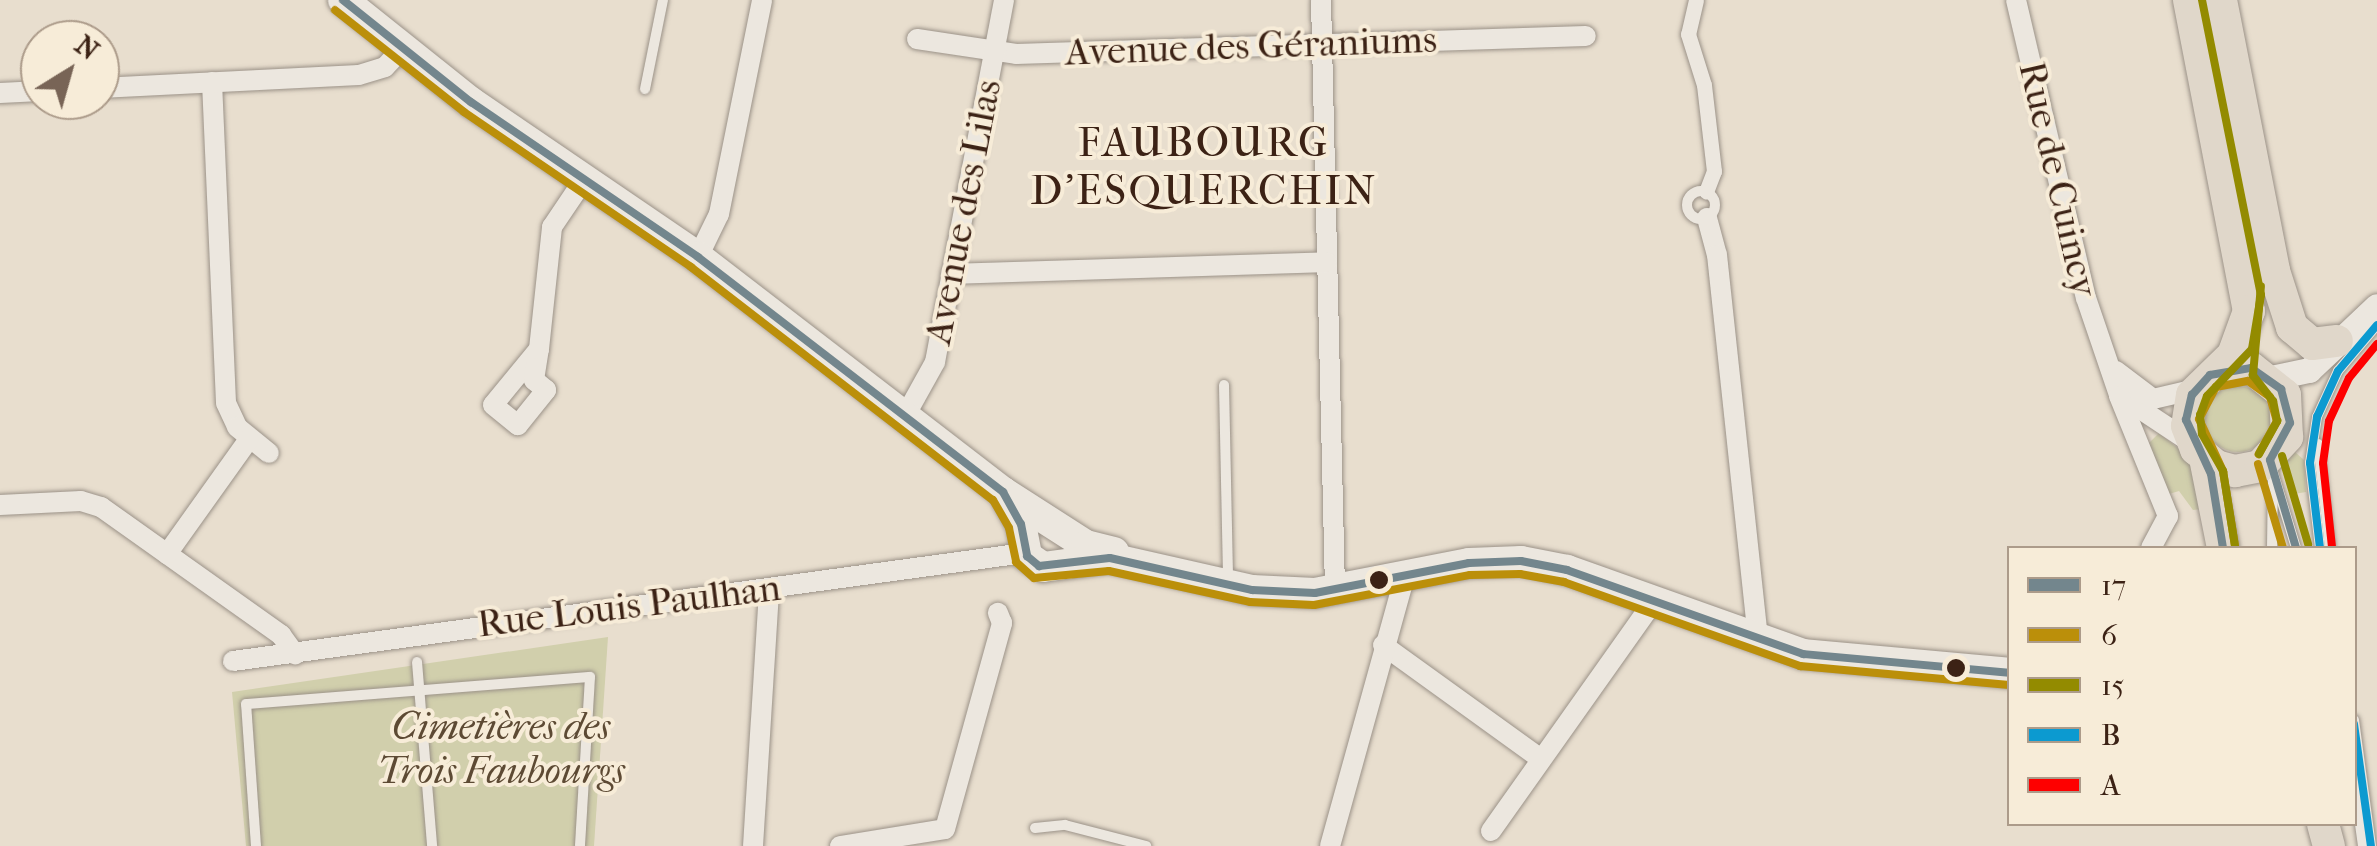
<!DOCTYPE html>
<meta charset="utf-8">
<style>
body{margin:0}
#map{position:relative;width:2377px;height:846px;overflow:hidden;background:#e8dece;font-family:"IM FELL French Canon",serif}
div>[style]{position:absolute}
.green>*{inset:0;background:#d1cfac}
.round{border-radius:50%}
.roads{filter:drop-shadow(0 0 2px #9b9288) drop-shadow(0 0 2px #9b9288)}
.service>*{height:10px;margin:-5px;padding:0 5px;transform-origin:5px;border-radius:5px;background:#ece7df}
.service>.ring{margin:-5px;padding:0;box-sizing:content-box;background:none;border:10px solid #ece7df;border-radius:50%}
.pedestrian>*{height:15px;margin:-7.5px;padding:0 7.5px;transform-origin:7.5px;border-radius:7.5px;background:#ece7df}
.minor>*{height:20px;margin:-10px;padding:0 10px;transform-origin:10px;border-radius:10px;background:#ece7df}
.tertiary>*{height:25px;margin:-12.5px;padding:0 12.5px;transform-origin:12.5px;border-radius:12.5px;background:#ece7df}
.secondary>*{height:30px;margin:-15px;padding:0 15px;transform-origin:15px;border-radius:15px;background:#ece7df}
.primary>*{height:32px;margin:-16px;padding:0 16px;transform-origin:16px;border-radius:16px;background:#e0d7ca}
.bus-1>*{height:8px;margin:-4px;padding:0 4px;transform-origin:4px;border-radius:4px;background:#73868d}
.bus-2>*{height:8px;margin:-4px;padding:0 4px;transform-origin:4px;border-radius:4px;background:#bb8f0a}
.bus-3>*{height:8px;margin:-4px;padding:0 4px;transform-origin:4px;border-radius:4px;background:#938b00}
.bus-4>*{height:8px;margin:-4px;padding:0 4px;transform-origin:4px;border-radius:4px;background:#0c9ad0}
.bus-5>*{height:8px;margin:-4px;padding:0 4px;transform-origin:4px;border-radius:4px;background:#fe0000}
.dots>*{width:28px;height:28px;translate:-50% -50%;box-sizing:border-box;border:5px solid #f7ecd8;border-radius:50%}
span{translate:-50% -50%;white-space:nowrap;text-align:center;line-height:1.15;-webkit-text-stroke:8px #f7ecd8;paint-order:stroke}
.street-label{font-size:38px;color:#3c2215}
.park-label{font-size:38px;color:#5d4a34;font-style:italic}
.quarter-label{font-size:42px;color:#3c2215;letter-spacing:2.5px}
.legend{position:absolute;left:2007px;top:546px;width:350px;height:280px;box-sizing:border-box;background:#f7ecd8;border:2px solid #ac9b8a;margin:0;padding:12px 18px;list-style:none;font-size:30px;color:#3c2215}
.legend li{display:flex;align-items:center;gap:20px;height:50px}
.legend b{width:50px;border:2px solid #ac9b8a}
.north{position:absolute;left:20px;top:20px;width:100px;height:100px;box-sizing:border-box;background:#f7ecd8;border:2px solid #ac9b8a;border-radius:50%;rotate:37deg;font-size:28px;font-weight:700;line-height:40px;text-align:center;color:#3c2215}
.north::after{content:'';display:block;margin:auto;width:35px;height:45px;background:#786456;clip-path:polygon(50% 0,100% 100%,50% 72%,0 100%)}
</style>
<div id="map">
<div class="green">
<div class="round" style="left:2205px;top:386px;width:66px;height:66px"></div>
<div style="clip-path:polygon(2159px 433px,2185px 454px,2211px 508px,2193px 510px,2179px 491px,2169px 494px,2149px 443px)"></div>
<div style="clip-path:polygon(2295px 452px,2304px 460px,2306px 492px,2294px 494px,2285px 464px)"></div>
<div style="clip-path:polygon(608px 637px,594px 846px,246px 846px,232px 692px)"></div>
</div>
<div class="roads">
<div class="service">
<div style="left:645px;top:89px;width:91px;rotate:-78.6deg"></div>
<div class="ring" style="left:1687px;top:191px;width:18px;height:18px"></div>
<div style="left:1224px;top:385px;width:193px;rotate:88.8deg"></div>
<div style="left:2318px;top:444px;width:105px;rotate:83.4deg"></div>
<div style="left:2271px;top:466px;width:86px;rotate:73deg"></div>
<div style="left:2272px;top:548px;width:68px;rotate:-89.2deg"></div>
<div style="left:2320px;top:548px;width:86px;rotate:-96.7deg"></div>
<div style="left:2310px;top:463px;width:47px;rotate:-81.3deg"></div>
<div style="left:2317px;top:417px;width:51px;rotate:-65.5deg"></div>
<div style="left:2338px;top:371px;width:60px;rotate:-49.7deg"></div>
<div style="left:417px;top:662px;width:185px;rotate:85.3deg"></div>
<div style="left:2354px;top:720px;width:127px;rotate:82.3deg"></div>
<div style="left:2354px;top:781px;width:66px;rotate:82.1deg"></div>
<div style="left:1035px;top:828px;width:30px;rotate:-6deg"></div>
<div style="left:1065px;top:825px;width:84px;rotate:14.5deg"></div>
<div style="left:256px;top:846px;width:142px;rotate:-94deg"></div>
<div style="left:246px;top:704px;width:345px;rotate:-4.5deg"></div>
<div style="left:590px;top:677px;width:169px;rotate:93.4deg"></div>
</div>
<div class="pedestrian">
<div style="left:1696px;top:0;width:35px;rotate:103deg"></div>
<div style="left:1688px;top:34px;width:53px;rotate:72.6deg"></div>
<div style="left:1704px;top:85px;width:87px;rotate:83.4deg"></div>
<div style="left:1714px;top:171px;width:22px;rotate:111deg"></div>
</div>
<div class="minor">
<div style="left:1321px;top:0;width:591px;rotate:88.64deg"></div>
<div style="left:2016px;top:0;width:306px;rotate:76.8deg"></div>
<div style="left:2086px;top:298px;width:102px;rotate:71.2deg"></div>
<div style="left:2119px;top:395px;width:89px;rotate:33.5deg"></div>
<div style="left:917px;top:39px;width:100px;rotate:8.6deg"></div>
<div style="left:1016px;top:54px;width:570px;rotate:-1.81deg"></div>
<div style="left:212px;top:82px;width:321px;rotate:87.5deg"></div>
<div style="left:226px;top:403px;width:26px;rotate:65deg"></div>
<div style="left:237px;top:427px;width:41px;rotate:39.1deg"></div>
<div style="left:100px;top:88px;width:259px;rotate:-2.9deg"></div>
<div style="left:359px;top:75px;width:27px;rotate:-17deg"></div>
<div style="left:385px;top:67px;width:23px;rotate:-47deg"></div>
<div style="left:0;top:93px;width:40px;rotate:-2.9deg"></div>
<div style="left:1707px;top:218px;width:38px;rotate:75deg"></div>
<div style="left:1717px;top:255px;width:387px;rotate:83.9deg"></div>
<div style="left:698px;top:257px;width:48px;rotate:-64deg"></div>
<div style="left:719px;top:214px;width:218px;rotate:-78.6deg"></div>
<div style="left:951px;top:274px;width:376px;rotate:-1.8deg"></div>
<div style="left:539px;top:349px;width:72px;rotate:129.4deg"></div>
<div style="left:493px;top:405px;width:32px;rotate:39deg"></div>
<div style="left:518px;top:425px;width:45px;rotate:-51.3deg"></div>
<div style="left:546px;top:390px;width:16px;rotate:-140deg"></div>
<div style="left:534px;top:380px;width:31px;rotate:-81deg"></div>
<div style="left:539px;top:349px;width:123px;rotate:-83.9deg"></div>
<div style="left:552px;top:227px;width:59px;rotate:-56deg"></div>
<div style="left:2116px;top:371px;width:46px;rotate:37.1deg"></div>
<div style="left:2153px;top:399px;width:44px;rotate:-13.1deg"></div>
<div style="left:2119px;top:396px;width:130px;rotate:67.8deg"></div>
<div style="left:2168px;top:516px;width:36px;rotate:118deg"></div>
<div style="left:904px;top:418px;width:64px;rotate:-61deg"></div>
<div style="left:935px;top:362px;width:369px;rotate:-79.2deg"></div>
<div style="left:0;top:505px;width:81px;rotate:-2.8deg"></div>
<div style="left:81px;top:501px;width:21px;rotate:17deg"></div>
<div style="left:101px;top:507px;width:221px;rotate:35.4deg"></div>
<div style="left:281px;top:635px;width:24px;rotate:54deg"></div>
<div style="left:167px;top:554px;width:141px;rotate:-54.5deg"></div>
<div style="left:1383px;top:645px;width:195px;rotate:35.8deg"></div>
<div style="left:233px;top:661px;width:799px;rotate:-7.77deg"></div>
<div style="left:1491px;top:831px;width:281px;rotate:-54.7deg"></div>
<div style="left:753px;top:846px;width:257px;rotate:-86.4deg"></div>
<div style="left:840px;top:846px;width:106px;rotate:-9.2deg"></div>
<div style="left:945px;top:829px;width:214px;rotate:-74.5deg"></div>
<div style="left:1002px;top:623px;width:11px;rotate:-112deg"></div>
<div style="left:1330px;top:846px;width:280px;rotate:-74.5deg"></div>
</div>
<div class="tertiary">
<div style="left:2271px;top:378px;width:39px;rotate:-12deg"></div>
<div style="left:2309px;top:370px;width:93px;rotate:-43.3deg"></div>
</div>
<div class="secondary">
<div style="left:343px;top:0;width:164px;rotate:38.6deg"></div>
<div style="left:471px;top:102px;width:275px;rotate:34.3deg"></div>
<div style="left:698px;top:257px;width:385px;rotate:37.6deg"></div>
<div style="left:1003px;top:492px;width:98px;rotate:32.6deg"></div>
<div style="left:1086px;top:545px;width:29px;rotate:14deg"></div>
<div style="left:1003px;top:492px;width:37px;rotate:61deg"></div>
<div style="left:1021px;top:524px;width:33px;rotate:79deg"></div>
<div style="left:1027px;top:556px;width:19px;rotate:35deg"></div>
<div style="left:1043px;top:567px;width:68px;rotate:-7.7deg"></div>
<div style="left:1110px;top:558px;width:146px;rotate:12.7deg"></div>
<div style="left:1252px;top:590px;width:63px;rotate:2.7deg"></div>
<div style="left:1315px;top:593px;width:157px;rotate:-11deg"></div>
<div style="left:1469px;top:563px;width:52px;rotate:-2.2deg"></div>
<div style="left:1521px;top:561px;width:47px;rotate:11.1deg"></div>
<div style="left:1567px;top:570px;width:251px;rotate:19.6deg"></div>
<div style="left:1803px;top:654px;width:208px;rotate:5.2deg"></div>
</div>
<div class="primary">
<div style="left:2189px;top:0;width:317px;rotate:79.1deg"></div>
<div style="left:2249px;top:311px;width:47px;rotate:110deg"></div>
<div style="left:2233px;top:355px;width:57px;rotate:135.7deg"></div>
<div style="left:2192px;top:395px;width:31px;rotate:99deg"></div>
<div style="left:2187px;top:426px;width:25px;rotate:69deg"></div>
<div style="left:2196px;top:449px;width:26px;rotate:40deg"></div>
<div style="left:2216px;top:466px;width:20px;rotate:15deg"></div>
<div style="left:2235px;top:471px;width:25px;rotate:-11deg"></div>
<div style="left:2260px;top:466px;width:40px;rotate:-47deg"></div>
<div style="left:2287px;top:437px;width:42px;rotate:-92.7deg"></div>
<div style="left:2285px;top:395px;width:43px;rotate:-141.5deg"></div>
<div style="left:2251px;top:368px;width:35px;rotate:173deg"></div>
<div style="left:2221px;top:0;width:276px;rotate:78.9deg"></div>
<div style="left:2274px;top:271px;width:59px;rotate:72.2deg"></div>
<div style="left:2292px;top:327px;width:26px;rotate:40deg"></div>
<div style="left:2312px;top:344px;width:25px;rotate:-7deg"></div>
<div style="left:2205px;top:458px;width:92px;rotate:78.7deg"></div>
<div style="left:2323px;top:824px;width:23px;rotate:75deg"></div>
</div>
</div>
<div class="bus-1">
<div style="left:343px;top:0;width:164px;rotate:38.6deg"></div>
<div style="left:471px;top:102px;width:275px;rotate:34.3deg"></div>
<div style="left:698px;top:257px;width:385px;rotate:37.6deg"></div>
<div style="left:1003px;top:492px;width:37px;rotate:61deg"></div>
<div style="left:1021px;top:524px;width:33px;rotate:79deg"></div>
<div style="left:1027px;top:556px;width:16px;rotate:40deg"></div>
<div style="left:1039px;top:566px;width:71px;rotate:-6.4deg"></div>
<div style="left:1110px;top:558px;width:146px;rotate:12.7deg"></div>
<div style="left:1252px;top:590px;width:63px;rotate:2.7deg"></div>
<div style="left:1315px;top:593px;width:157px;rotate:-11deg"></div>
<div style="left:1469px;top:563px;width:52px;rotate:-2.2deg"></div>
<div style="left:1521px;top:561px;width:47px;rotate:11.1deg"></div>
<div style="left:1567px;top:570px;width:251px;rotate:19.6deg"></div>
<div style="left:1803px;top:654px;width:208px;rotate:5.2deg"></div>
<div style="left:2270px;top:460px;width:92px;rotate:73.5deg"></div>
<div style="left:2223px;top:548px;width:75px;rotate:-99.2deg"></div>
<div style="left:2211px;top:474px;width:60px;rotate:-114.8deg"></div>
<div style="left:2186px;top:420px;width:26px;rotate:-77deg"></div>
<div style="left:2192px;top:395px;width:27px;rotate:-48deg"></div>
<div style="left:2210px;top:375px;width:42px;rotate:-9.7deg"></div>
<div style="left:2251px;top:368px;width:37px;rotate:35deg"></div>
<div style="left:2281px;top:389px;width:35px;rotate:75deg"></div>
<div style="left:2290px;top:423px;width:42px;rotate:118.4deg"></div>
</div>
<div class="bus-2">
<div style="left:335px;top:10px;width:164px;rotate:38.3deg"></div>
<div style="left:464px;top:112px;width:275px;rotate:34.3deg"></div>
<div style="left:691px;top:267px;width:381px;rotate:37.7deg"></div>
<div style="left:993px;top:500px;width:32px;rotate:60deg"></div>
<div style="left:1009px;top:528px;width:35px;rotate:78deg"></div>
<div style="left:1016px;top:562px;width:24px;rotate:42deg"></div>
<div style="left:1034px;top:578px;width:75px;rotate:-5.3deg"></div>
<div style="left:1109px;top:571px;width:144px;rotate:12.4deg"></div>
<div style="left:1250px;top:602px;width:64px;rotate:2.7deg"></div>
<div style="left:1314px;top:605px;width:159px;rotate:-10.9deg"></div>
<div style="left:1470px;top:575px;width:50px;rotate:-1.1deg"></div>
<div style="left:1520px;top:574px;width:45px;rotate:10.3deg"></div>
<div style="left:1564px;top:582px;width:251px;rotate:19.6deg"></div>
<div style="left:1800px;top:666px;width:210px;rotate:5.2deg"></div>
<div style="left:2258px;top:464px;width:88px;rotate:73.4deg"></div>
<div style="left:2235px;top:546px;width:76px;rotate:-99.1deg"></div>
<div style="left:2223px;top:471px;width:57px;rotate:-114.8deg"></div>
<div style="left:2199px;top:419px;width:36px;rotate:-62deg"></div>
<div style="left:2216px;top:387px;width:33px;rotate:-11deg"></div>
<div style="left:2248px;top:381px;width:27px;rotate:36deg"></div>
<div style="left:2270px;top:397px;width:25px;rotate:74deg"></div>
<div style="left:2277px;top:421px;width:38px;rotate:119deg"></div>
</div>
<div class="bus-3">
<div style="left:2202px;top:0;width:301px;rotate:78.7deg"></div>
<div style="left:2261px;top:295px;width:55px;rotate:99.5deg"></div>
<div style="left:2252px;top:349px;width:65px;rotate:133.8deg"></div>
<div style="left:2207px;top:396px;width:20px;rotate:110deg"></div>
<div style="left:2200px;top:415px;width:19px;rotate:84deg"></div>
<div style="left:2202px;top:434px;width:43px;rotate:60.4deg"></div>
<div style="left:2223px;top:471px;width:76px;rotate:80.9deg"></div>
<div style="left:2259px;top:454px;width:38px;rotate:-61deg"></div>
<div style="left:2277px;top:421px;width:20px;rotate:-101deg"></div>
<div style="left:2273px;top:401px;width:33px;rotate:-128deg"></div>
<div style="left:2253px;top:375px;width:89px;rotate:-84.9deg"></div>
<div style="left:2282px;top:456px;width:92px;rotate:73.5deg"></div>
</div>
<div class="bus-4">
<div style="left:2320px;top:548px;width:86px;rotate:-96.7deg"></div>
<div style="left:2310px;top:463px;width:47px;rotate:-81.3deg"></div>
<div style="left:2317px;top:417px;width:51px;rotate:-65.5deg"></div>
<div style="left:2338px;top:371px;width:60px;rotate:-49.7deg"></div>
<div style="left:2354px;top:724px;width:123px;rotate:82.1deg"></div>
</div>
<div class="bus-5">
<div style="left:2332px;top:547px;width:84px;rotate:-96.1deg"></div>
<div style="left:2323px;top:463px;width:42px;rotate:-81.9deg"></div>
<div style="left:2329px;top:421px;width:47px;rotate:-65.1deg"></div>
<div style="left:2349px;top:378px;width:44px;rotate:-50.5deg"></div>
</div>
<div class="dots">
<div style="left:1379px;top:580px;background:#3c2215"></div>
<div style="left:1956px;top:668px;background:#3c2215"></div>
</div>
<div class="street-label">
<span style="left:1251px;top:46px;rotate:-2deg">Avenue des Géraniums</span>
<span style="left:2058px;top:179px;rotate:77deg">Rue de Cuincy</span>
<span style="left:963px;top:212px;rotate:-79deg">Avenue des Lilas</span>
<span style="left:629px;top:606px;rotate:-7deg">Rue Louis Paulhan</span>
</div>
<div class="park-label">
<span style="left:501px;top:749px">Cimetières des<br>Trois Faubourgs</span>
</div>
<div class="quarter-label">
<span style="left:1204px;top:167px">FAUBOURG<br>D'ESQUERCHIN</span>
</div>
<ul class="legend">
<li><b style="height:12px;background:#73868d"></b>17</li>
<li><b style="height:12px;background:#bb8f0a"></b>6</li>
<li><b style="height:12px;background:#938b00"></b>15</li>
<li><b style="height:12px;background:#0c9ad0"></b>B</li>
<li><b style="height:12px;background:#fe0000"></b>A</li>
</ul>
<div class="north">N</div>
</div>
